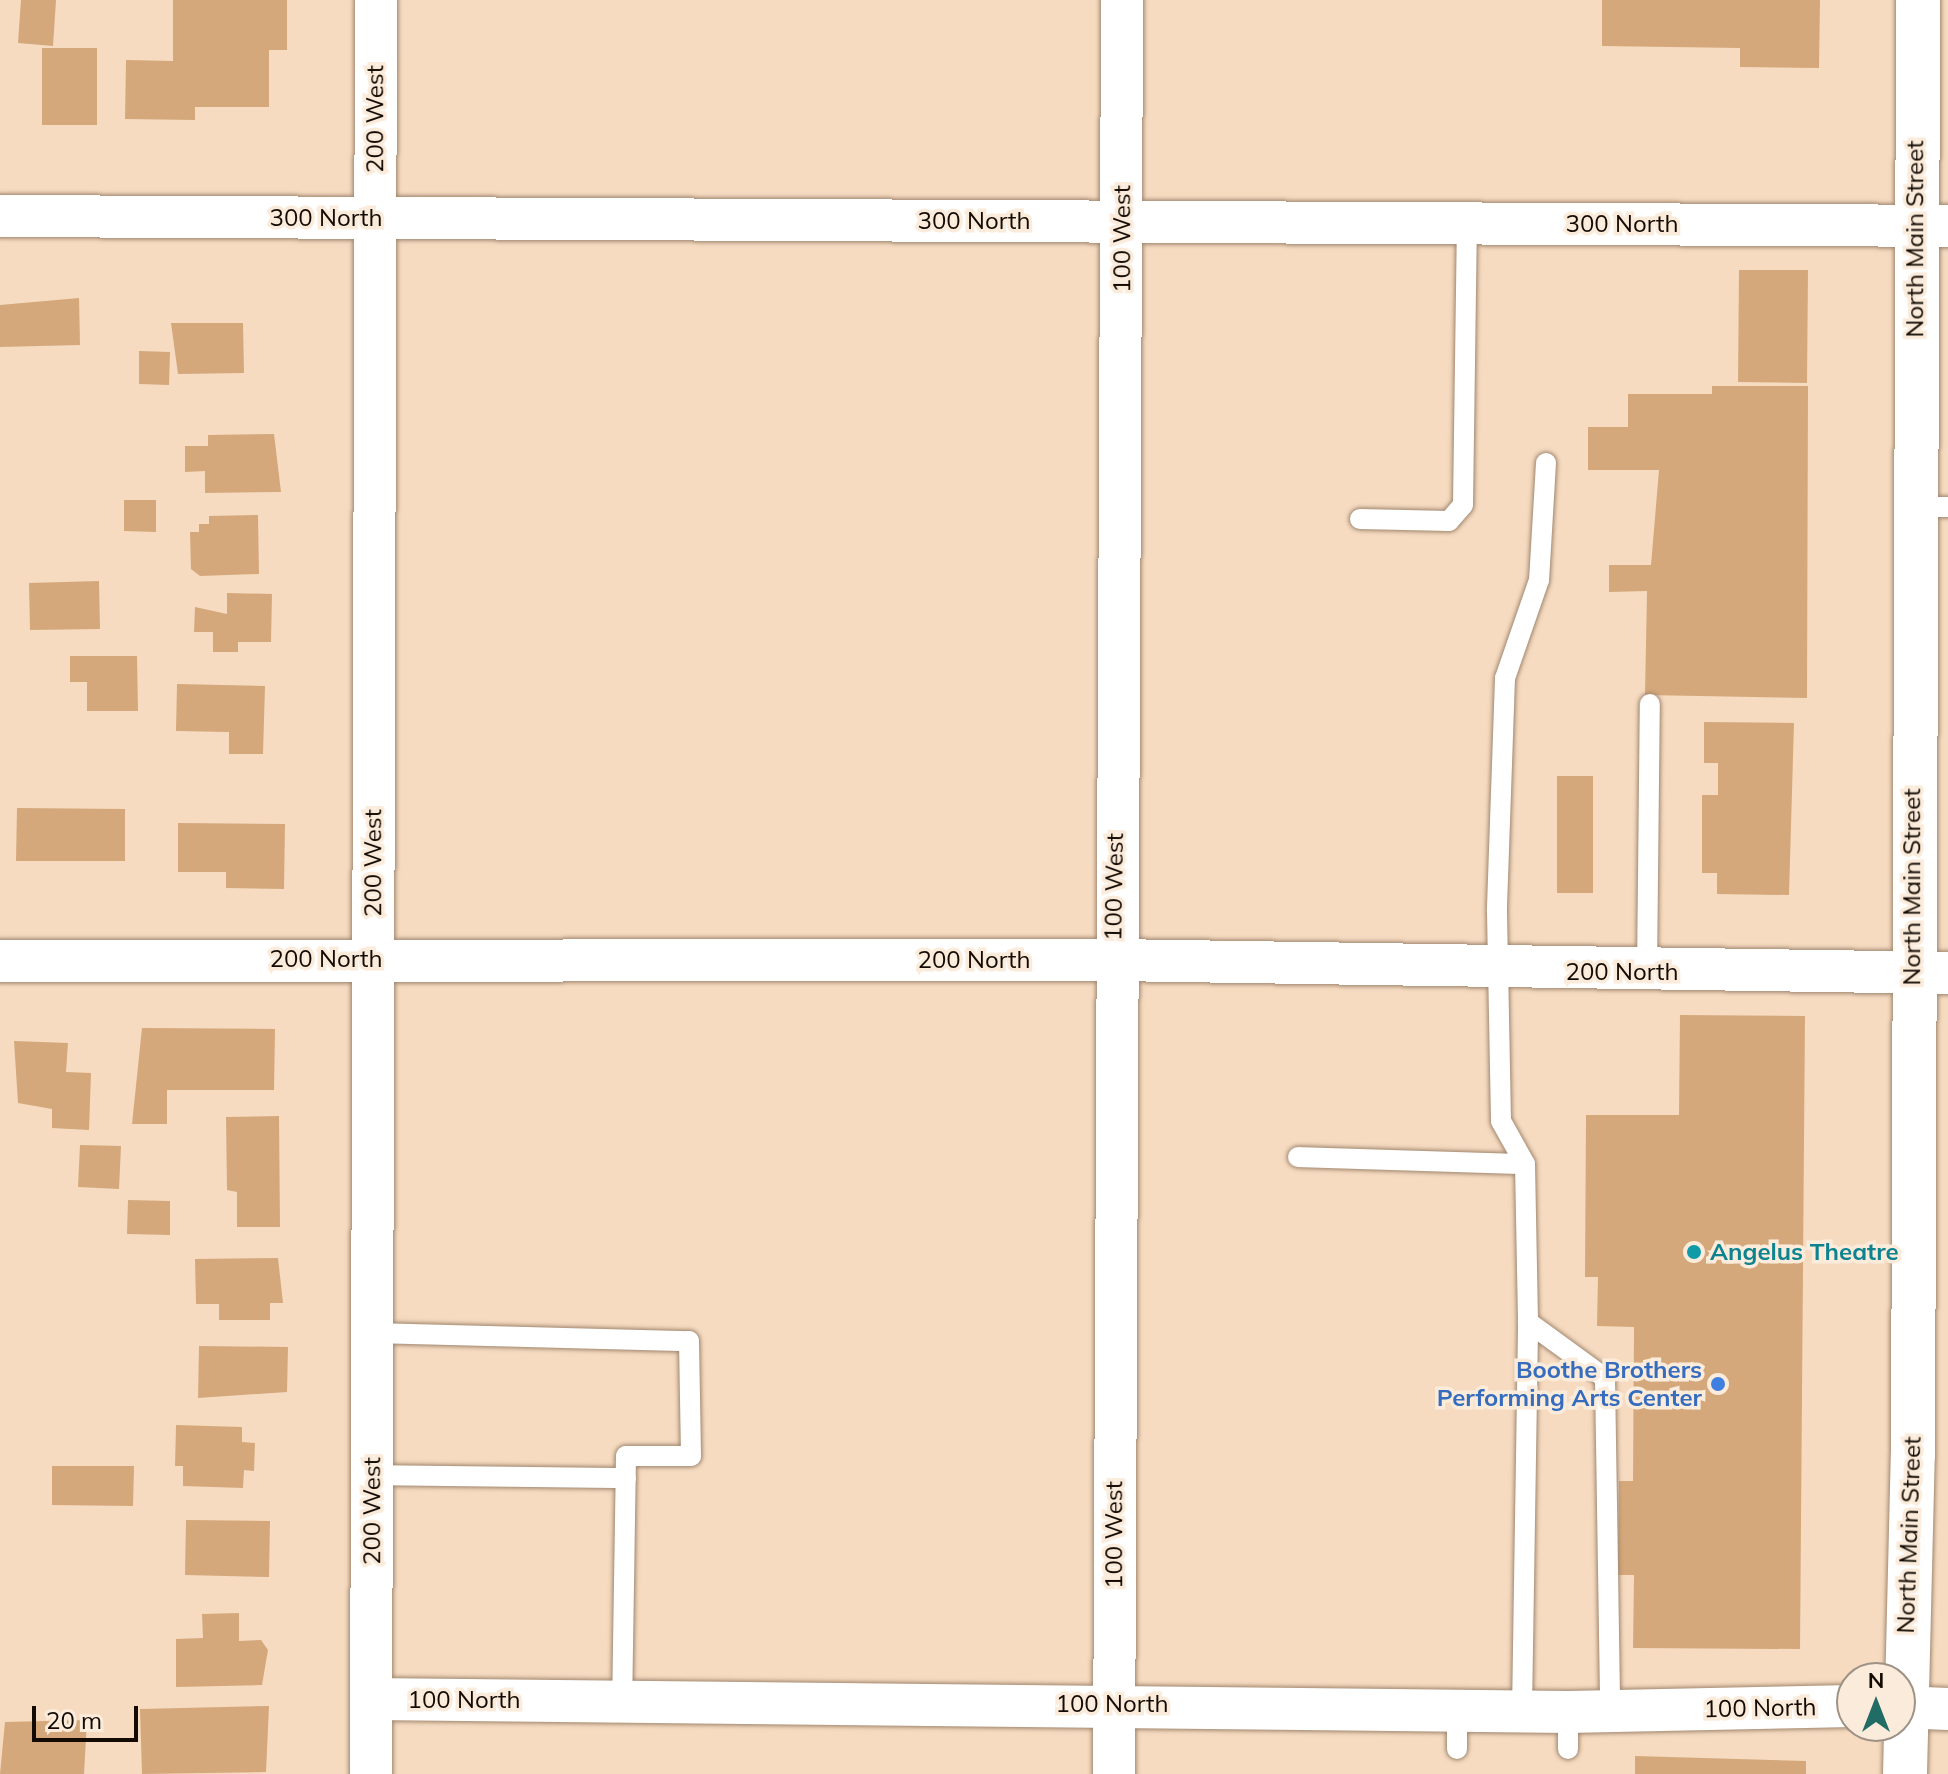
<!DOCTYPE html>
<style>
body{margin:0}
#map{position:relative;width:1948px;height:1774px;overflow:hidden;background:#f6dbc1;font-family:Mulish,sans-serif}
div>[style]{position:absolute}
.building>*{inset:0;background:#d4a87b}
.roads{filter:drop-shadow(0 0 2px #a0876e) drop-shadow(0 0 2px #a0876e)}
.lane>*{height:20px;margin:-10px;padding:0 10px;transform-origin:10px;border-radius:10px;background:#fff}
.street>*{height:42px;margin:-21px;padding:0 21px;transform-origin:21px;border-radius:21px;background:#fff}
.primary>*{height:44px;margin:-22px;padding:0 22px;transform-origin:22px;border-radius:22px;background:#fff}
.dots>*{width:22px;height:22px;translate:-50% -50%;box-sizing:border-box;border:4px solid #fbebdb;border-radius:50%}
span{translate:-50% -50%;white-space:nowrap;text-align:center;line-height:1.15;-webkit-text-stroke:7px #fbebdb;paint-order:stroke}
.street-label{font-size:24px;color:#130b03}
.culture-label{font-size:24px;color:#0d838f;font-weight:700}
.left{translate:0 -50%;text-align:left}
.shop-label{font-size:24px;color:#366cbe;font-weight:700}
.right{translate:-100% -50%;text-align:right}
.north{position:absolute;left:1836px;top:1662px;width:80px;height:80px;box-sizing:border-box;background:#fbebdb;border:2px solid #9e9185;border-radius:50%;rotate:0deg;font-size:22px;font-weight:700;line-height:32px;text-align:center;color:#130b03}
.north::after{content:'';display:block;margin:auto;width:28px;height:36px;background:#226c66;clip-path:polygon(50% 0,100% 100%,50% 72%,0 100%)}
.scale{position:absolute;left:32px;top:1706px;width:106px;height:36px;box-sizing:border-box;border:4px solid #130b03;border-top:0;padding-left:10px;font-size:24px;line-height:28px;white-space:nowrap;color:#130b03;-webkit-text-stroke:6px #fbebdb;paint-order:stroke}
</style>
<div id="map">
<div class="building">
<div style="clip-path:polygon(21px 0,56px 0,53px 46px,18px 43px)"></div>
<div style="clip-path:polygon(173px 0,287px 0,287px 50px,269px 50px,269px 107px,195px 107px,195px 120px,125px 119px,126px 60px,173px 61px)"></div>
<div style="clip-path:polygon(1602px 0,1820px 0,1819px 68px,1740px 67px,1740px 48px,1602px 46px)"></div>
<div style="clip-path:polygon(42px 48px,97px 48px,97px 125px,42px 125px)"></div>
<div style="clip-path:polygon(1739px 270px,1808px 270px,1807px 383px,1738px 382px)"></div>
<div style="clip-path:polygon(79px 298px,80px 345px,0 347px,0 305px)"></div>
<div style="clip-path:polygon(171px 323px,243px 323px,244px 373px,178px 374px)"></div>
<div style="clip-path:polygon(139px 351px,170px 352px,169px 385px,139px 384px)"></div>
<div style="clip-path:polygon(1712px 386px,1808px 386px,1807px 698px,1645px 695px,1647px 591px,1609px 592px,1609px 565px,1651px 565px,1659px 470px,1588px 470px,1588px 427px,1628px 427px,1628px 394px,1712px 394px)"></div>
<div style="clip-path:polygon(274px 434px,281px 492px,205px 493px,205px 471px,185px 472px,185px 446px,208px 446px,208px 435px)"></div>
<div style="clip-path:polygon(124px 500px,156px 500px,156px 532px,124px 531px)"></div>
<div style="clip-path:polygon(258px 515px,259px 574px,200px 576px,191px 569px,190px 532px,199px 532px,199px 524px,209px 524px,209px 516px)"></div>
<div style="clip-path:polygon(99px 581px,100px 629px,30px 630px,29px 583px)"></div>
<div style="clip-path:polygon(227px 593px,272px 594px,271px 642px,238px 642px,238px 652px,213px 652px,213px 632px,194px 632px,195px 607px,227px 614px)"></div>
<div style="clip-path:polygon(70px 656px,137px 656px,138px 711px,87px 711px,87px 682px,70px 682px)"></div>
<div style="clip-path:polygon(177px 684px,265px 686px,263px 754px,229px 754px,229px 732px,176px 731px)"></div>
<div style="clip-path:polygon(1704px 722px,1794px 723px,1789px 895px,1717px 894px,1717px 873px,1702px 873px,1702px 795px,1718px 795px,1718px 763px,1704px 763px)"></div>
<div style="clip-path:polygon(1557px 776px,1593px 776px,1593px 893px,1557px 893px)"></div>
<div style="clip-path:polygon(17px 808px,125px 809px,125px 861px,16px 861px)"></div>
<div style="clip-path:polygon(178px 823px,285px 824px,284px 889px,226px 888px,226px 872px,178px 872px)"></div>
<div style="clip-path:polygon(1680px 1015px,1805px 1016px,1800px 1649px,1633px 1648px,1634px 1575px,1618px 1575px,1619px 1481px,1633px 1481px,1634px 1327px,1597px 1326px,1598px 1277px,1585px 1277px,1586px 1115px,1679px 1115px)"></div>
<div style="clip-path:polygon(142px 1028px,275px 1029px,274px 1090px,167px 1090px,167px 1124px,132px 1124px)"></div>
<div style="clip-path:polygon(14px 1041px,68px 1043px,66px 1072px,91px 1073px,89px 1130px,52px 1128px,52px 1109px,18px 1103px)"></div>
<div style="clip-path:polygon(279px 1116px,280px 1227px,237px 1227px,237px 1192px,227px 1190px,226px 1117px)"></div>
<div style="clip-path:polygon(80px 1145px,121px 1146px,119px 1189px,78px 1187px)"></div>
<div style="clip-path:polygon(128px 1200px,170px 1201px,170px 1235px,127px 1234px)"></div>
<div style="clip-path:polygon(278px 1258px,283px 1303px,270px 1303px,270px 1320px,219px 1320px,219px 1304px,196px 1304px,195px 1259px)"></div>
<div style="clip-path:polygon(199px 1346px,288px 1347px,287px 1392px,198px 1398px)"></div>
<div style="clip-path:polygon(176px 1425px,242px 1427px,242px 1442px,255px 1443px,254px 1471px,244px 1470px,243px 1488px,183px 1486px,183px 1466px,175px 1466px)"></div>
<div style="clip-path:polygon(52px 1466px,134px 1466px,133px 1506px,52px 1505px)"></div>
<div style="clip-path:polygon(186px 1520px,270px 1521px,269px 1577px,185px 1575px)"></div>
<div style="clip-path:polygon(239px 1613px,239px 1641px,261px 1640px,268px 1650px,262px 1685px,176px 1687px,176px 1639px,203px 1638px,202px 1614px)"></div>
<div style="clip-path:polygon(269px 1706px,266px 1772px,142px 1774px,140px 1709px)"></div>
<div style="clip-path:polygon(87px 1720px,84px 1774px,0 1774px,5px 1722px)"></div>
<div style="clip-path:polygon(1635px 1756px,1806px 1761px,1806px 1774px,1635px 1774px)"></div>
</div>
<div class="roads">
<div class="lane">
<div style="left:1546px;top:463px;width:117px;rotate:93.4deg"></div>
<div style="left:1539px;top:580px;width:104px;rotate:109.1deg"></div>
<div style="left:1505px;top:678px;width:234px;rotate:92deg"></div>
<div style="left:1497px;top:912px;width:209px;rotate:88.9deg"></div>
<div style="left:1501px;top:1121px;width:49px;rotate:60.8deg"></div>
<div style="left:1525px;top:1164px;width:158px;rotate:88.9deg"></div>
<div style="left:1528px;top:1322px;width:95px;rotate:36deg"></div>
<div style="left:1605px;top:1378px;width:334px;rotate:89.1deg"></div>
<div style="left:1914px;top:507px;width:34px"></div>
<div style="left:1360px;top:519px;width:89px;rotate:1.3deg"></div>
<div style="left:1449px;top:521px;width:21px;rotate:-49deg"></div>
<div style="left:1463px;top:505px;width:282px;rotate:-89.2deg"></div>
<div style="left:1647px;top:972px;width:268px;rotate:-89.4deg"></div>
<div style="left:1298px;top:1157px;width:227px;rotate:1.8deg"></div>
<div style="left:373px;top:1333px;width:316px;rotate:1.5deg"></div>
<div style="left:689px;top:1341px;width:115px;rotate:89deg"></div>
<div style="left:691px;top:1456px;width:65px;rotate:180deg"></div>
<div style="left:626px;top:1456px;width:245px;rotate:90.9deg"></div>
<div style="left:372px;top:1475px;width:254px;rotate:0.7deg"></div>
<div style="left:1457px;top:1711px;width:38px;rotate:90deg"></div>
<div style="left:1522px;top:1711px;width:389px;rotate:-89.1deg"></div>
<div style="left:1568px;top:1712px;width:37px;rotate:90deg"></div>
</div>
<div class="street">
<div style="left:0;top:216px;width:1948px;rotate:0.29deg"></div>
<div style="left:0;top:961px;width:1113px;rotate:-0.05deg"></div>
<div style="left:1113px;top:960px;width:835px;rotate:0.89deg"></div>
<div style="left:371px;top:1699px;width:1197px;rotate:0.62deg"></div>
<div style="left:1568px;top:1712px;width:284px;rotate:-1.2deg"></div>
<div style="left:1900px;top:1707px;width:48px;rotate:2.4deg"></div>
<div style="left:371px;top:1774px;width:1774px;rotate:-89.84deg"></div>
<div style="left:1114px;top:1774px;width:1774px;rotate:-89.74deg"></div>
</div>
<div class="primary">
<div style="left:1905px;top:1774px;width:318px;rotate:-88.6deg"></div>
<div style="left:1913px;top:1456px;width:1456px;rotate:-89.8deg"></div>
</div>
</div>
<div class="dots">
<div style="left:1694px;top:1252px;background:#0f9aa8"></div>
<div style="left:1718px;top:1384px;background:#3f7fe0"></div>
</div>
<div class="street-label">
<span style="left:375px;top:119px;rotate:-90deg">200 West</span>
<span style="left:326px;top:218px">300 North</span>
<span style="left:974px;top:221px">300 North</span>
<span style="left:1622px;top:224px">300 North</span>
<span style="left:1122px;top:239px;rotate:-90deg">100 West</span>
<span style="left:1915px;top:239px;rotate:-90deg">North Main Street</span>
<span style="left:373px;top:863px;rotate:-90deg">200 West</span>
<span style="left:1114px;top:887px;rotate:-89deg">100 West</span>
<span style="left:1912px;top:887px;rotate:-90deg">North Main Street</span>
<span style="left:326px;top:959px">200 North</span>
<span style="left:974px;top:960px">200 North</span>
<span style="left:1622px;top:972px">200 North</span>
<span style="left:372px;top:1511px;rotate:-90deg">200 West</span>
<span style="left:1114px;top:1535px;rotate:-90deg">100 West</span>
<span style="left:1909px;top:1535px;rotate:-88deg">North Main Street</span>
<span style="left:464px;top:1700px">100 North</span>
<span style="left:1112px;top:1704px">100 North</span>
<span style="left:1760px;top:1708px;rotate:-1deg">100 North</span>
</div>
<div class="culture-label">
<span class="left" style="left:1710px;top:1252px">Angelus Theatre</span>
</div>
<div class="shop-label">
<span class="right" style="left:1702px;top:1384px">Boothe Brothers<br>Performing Arts Center</span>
</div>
<div class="north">N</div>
<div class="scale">20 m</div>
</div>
